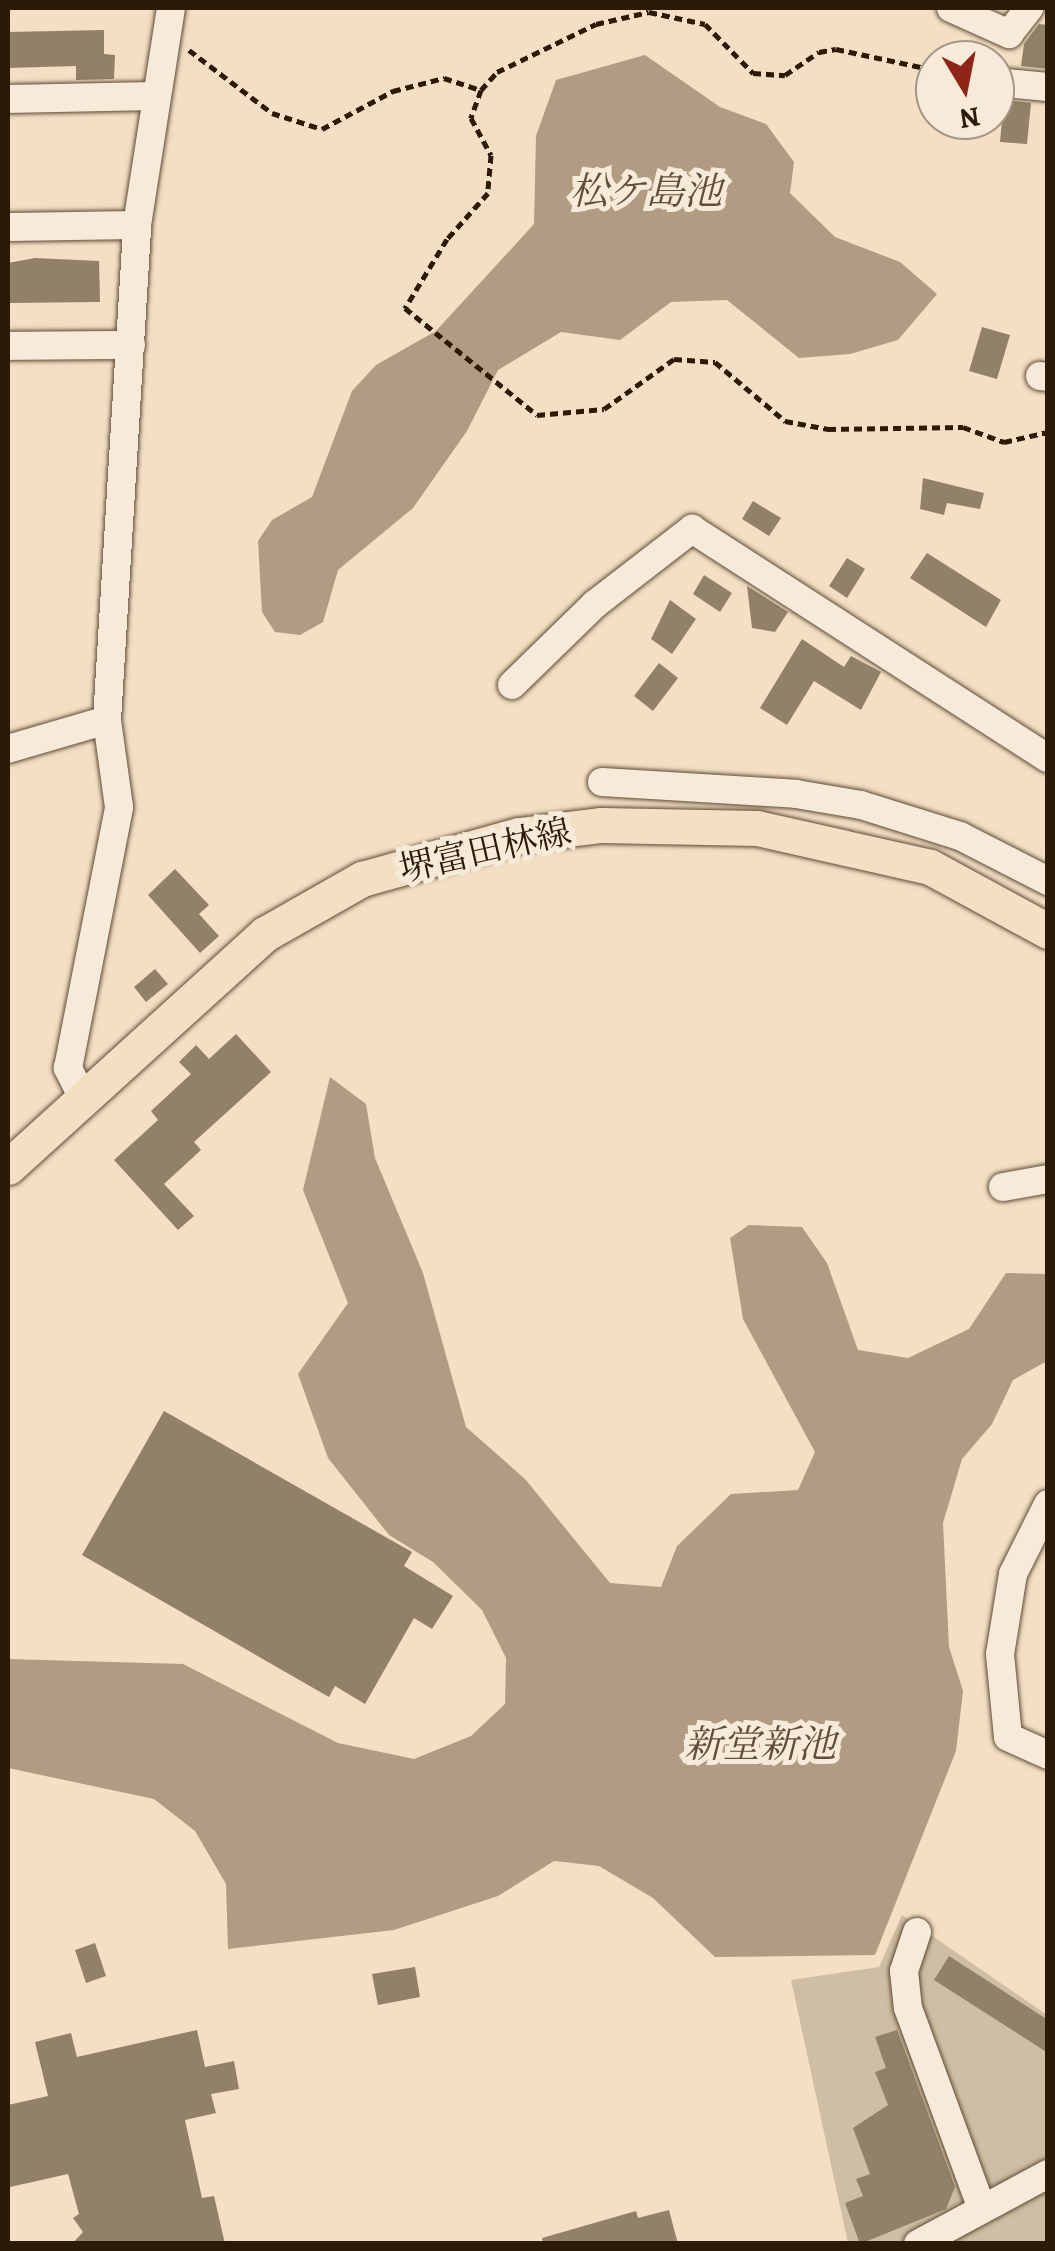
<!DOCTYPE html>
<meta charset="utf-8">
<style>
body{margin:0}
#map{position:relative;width:1055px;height:2251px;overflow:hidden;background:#f2dfc4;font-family:Alegreya,"Noto Serif JP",serif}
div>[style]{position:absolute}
.green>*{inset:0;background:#d0bea4}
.water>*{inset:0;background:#af9c83}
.building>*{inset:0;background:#938069}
.path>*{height:5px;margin-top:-2.5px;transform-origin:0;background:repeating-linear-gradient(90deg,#2c1a06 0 8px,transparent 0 13px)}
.roads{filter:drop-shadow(0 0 2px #5e4b36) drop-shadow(0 0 2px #5e4b36)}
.minor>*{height:28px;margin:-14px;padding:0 14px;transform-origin:14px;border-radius:14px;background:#f7ead9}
.major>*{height:35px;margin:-17.5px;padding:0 17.5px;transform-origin:17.5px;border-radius:17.5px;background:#f2dfc4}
span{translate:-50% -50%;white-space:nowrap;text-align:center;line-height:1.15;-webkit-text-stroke:10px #f7ead9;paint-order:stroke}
.street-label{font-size:35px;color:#2c1a06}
.water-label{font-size:38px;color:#604e38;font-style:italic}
.frame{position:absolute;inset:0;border:10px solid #2c1a06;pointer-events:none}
.north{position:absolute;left:915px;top:40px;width:100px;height:100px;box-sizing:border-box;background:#f7ead9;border:2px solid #a69785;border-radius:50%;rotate:170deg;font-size:28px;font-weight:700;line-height:40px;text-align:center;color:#2c1a06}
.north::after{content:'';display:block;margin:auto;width:35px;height:45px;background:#8f2418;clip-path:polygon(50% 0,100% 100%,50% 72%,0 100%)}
</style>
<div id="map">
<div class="green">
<div style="clip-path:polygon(902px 1915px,1047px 2015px,1047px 2243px,848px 2243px,791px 1980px,879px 1967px)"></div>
</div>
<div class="water">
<div style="clip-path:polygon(645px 55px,720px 107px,766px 124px,794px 162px,790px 193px,835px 237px,900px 262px,937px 294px,898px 340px,850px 354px,799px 358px,727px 300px,671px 302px,620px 340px,561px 332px,498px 370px,467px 431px,413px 508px,338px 570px,323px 622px,300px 635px,275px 632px,262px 612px,258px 541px,272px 520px,312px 497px,352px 391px,376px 365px,436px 331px,534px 224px,536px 136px,556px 80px)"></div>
<div style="clip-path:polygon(330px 1077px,366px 1104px,375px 1158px,423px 1273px,466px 1427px,525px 1479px,610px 1583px,661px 1587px,677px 1546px,731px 1494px,798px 1490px,815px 1452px,743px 1319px,730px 1238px,749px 1225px,802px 1227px,827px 1263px,858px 1350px,908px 1358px,969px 1329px,1006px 1273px,1047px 1274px,1047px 1361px,1013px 1380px,992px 1424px,962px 1459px,943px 1523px,949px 1647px,963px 1691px,956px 1751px,875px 1955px,715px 1957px,653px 1898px,599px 1866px,554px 1861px,498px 1896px,394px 1930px,228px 1949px,226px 1884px,195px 1831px,154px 1799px,8px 1768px,8px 1659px,183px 1664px,338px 1743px,414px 1759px,471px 1736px,505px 1704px,506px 1658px,482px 1610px,433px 1562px,389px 1535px,328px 1458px,298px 1374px,348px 1303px,303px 1190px)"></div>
</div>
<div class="building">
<div style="clip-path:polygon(1039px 24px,1048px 25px,1048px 69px,1021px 66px,1024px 44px)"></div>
<div style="clip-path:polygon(104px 30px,104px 54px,115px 55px,114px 79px,76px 80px,76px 66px,8px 68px,8px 32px)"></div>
<div style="clip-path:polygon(1004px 100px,1031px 103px,1027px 144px,1000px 142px)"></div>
<div style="clip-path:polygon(35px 258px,99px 261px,100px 302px,8px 303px,8px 263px)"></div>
<div style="clip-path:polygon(982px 327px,1010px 335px,997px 379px,969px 371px)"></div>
<div style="clip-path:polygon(923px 478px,984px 493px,980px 509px,947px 503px,944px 515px,920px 509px)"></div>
<div style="clip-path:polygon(753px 501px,781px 518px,769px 536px,742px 519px)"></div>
<div style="clip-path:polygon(927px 553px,1001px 600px,986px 627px,910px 578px)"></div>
<div style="clip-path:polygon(847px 558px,865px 569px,847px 598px,829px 586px)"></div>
<div style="clip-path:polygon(704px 575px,732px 593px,720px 612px,693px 594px)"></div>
<div style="clip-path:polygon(747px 586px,788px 612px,775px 632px,752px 628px)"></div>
<div style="clip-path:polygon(670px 600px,696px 619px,672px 654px,651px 639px)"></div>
<div style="clip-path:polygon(802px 639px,844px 667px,851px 656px,881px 672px,861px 710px,814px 681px,787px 725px,760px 708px)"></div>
<div style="clip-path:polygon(659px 663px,678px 678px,653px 711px,634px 696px)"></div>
<div style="clip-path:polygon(175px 869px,209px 905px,199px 914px,219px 936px,200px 953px,148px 895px)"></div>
<div style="clip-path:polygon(155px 969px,168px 984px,146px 1002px,134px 987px)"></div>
<div style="clip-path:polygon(236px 1034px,271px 1072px,194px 1142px,201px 1150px,164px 1184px,194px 1216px,178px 1230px,114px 1160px,158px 1120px,151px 1111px,191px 1074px,179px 1062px,196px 1045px,209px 1059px)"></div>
<div style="clip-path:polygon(164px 1411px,412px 1552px,404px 1566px,453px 1596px,432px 1629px,414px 1618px,365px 1704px,335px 1686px,329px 1697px,82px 1555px)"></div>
<div style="clip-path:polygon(95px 1943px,106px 1976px,86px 1983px,75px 1950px)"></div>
<div style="clip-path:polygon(949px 1956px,1048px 2020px,1048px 2053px,934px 1980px)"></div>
<div style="clip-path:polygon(415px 1967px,420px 1997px,378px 2005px,372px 1974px)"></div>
<div style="clip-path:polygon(197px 2030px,205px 2067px,234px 2061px,239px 2089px,211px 2094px,216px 2113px,185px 2120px,202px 2198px,214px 2196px,225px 2244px,72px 2244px,83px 2232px,73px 2218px,79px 2214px,68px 2174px,10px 2187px,8px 2174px,8px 2105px,48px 2096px,35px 2042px,71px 2033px,77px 2057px)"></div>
<div style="clip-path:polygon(897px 2030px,955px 2187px,946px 2209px,860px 2244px,845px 2203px,863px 2196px,856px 2179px,870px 2174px,853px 2128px,888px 2105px,875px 2072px,886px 2068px,875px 2037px)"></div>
<div style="clip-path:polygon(669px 2210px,678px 2244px,543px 2244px,542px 2238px,636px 2211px,638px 2218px)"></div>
</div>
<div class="path">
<div style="left:189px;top:50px;width:104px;rotate:37.2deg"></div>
<div style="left:272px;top:113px;width:52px;rotate:17.7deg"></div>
<div style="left:322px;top:129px;width:81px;rotate:-28.2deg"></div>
<div style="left:393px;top:91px;width:53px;rotate:-14.3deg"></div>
<div style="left:444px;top:78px;width:39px;rotate:18deg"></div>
<div style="left:481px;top:90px;width:30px;rotate:110deg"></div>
<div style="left:471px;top:118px;width:42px;rotate:61.6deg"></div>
<div style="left:491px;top:155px;width:38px;rotate:95deg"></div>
<div style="left:488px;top:193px;width:62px;rotate:131.7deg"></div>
<div style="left:447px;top:239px;width:81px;rotate:121.3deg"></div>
<div style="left:405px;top:308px;width:170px;rotate:39deg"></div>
<div style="left:537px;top:415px;width:67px;rotate:-5.1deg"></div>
<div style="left:604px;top:409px;width:86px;rotate:-35.5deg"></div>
<div style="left:674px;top:359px;width:41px;rotate:4.2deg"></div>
<div style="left:715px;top:362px;width:92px;rotate:40.1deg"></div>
<div style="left:785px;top:421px;width:44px;rotate:10.5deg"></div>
<div style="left:828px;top:429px;width:135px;rotate:-0.8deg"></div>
<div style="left:963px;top:427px;width:44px;rotate:20.1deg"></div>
<div style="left:1004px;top:442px;width:45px;rotate:-12.8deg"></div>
<div style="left:481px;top:90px;width:24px;rotate:-48deg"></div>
<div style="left:497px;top:72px;width:110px;rotate:-25.9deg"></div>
<div style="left:596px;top:24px;width:54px;rotate:-12.8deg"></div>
<div style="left:649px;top:12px;width:57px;rotate:12.1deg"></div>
<div style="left:705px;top:24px;width:69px;rotate:45.6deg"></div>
<div style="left:753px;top:73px;width:32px;rotate:4deg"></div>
<div style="left:785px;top:75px;width:41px;rotate:-34.1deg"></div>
<div style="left:819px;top:52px;width:17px;rotate:-10deg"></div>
<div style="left:836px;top:49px;width:101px;rotate:12deg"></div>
</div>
<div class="roads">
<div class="minor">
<div style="left:951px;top:8px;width:64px;rotate:24.1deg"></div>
<div style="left:1009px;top:34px;width:33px;rotate:-52deg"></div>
<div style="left:995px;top:82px;width:53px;rotate:5.4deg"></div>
<div style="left:8px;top:99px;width:146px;rotate:-1.2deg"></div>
<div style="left:8px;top:227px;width:129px;rotate:-0.9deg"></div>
<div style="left:8px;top:346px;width:123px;rotate:-0.5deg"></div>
<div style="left:1040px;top:376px;width:8px;rotate:7deg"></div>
<div style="left:512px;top:685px;width:116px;rotate:-44.3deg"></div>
<div style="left:595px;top:604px;width:123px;rotate:-37.7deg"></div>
<div style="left:692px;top:529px;width:423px;rotate:32.8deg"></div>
<div style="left:8px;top:749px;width:103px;rotate:-16.3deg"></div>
<div style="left:602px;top:782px;width:194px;rotate:3.5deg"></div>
<div style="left:796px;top:794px;width:66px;rotate:9.6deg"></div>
<div style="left:861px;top:805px;width:104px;rotate:17.4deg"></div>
<div style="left:960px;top:836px;width:99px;rotate:27.1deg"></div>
<div style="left:83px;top:1098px;width:34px;rotate:-117deg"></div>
<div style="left:68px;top:1068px;width:266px;rotate:-78.9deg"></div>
<div style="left:119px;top:807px;width:88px;rotate:-97.9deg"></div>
<div style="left:107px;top:720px;width:496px;rotate:-86.5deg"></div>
<div style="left:137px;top:225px;width:220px;rotate:-81.1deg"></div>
<div style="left:1003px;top:1187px;width:46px;rotate:-10.1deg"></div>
<div style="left:1048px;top:1504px;width:78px;rotate:116.6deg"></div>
<div style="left:1013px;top:1574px;width:81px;rotate:99.2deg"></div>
<div style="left:1000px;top:1654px;width:83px;rotate:84.5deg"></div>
<div style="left:1008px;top:1737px;width:44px;rotate:24.2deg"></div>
<div style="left:917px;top:1932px;width:41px;rotate:108.4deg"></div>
<div style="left:904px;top:1971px;width:37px;rotate:84deg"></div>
<div style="left:908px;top:2008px;width:211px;rotate:69.8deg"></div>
<div style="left:918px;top:2244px;width:148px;rotate:-28.3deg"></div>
</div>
<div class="major">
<div style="left:8px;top:1167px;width:347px;rotate:-42.2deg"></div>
<div style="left:265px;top:934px;width:112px;rotate:-29.6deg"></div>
<div style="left:362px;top:879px;width:163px;rotate:-15.7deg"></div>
<div style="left:519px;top:835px;width:83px;rotate:-7deg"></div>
<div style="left:601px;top:825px;width:156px;rotate:1.1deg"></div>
<div style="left:757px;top:828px;width:177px;rotate:12.7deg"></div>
<div style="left:930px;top:867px;width:134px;rotate:28.5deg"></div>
</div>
</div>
<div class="street-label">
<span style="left:485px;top:850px;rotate:-13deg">堺富田林線</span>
</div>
<div class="water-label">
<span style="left:646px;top:192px">松ケ島池</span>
<span style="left:760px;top:1745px">新堂新池</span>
</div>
<div class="frame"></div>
<div class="north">N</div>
</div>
